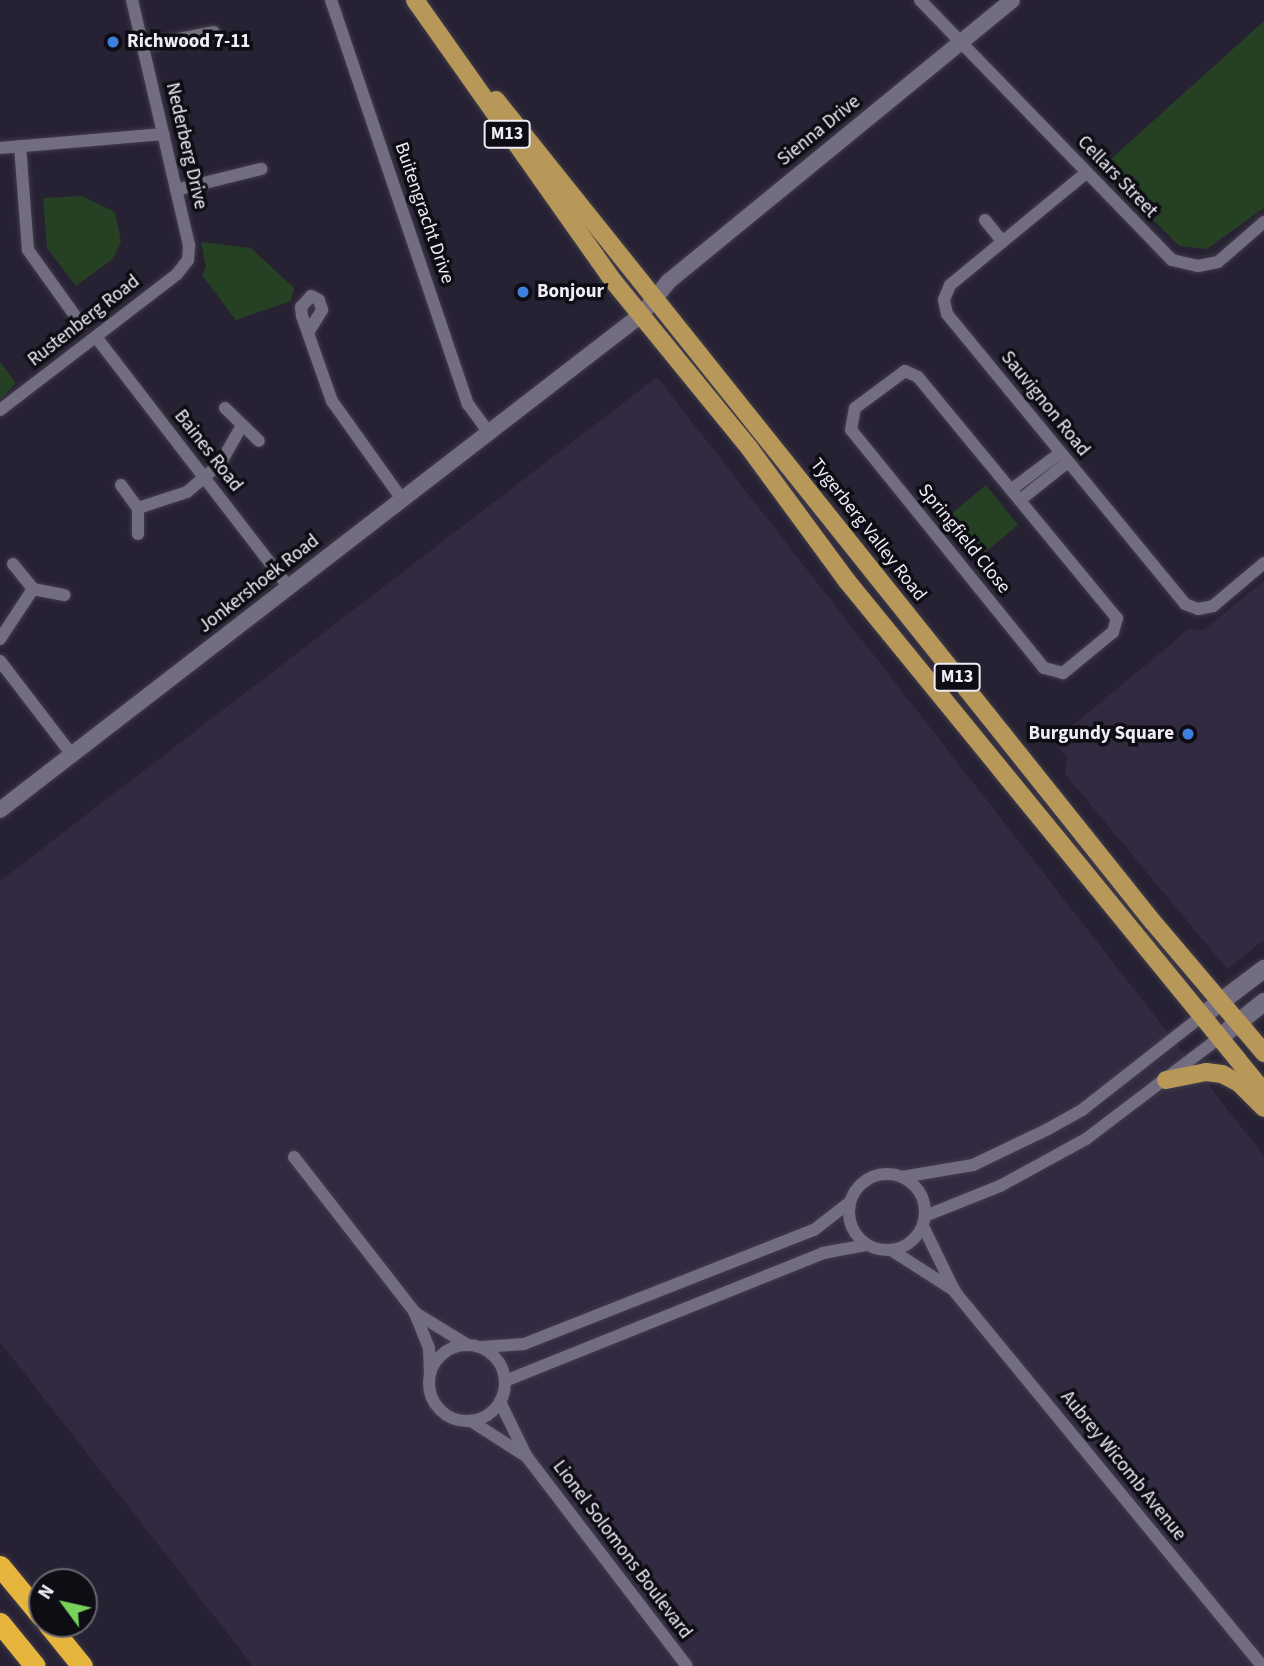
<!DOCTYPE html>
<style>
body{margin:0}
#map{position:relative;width:1264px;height:1666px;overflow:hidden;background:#272233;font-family:"Source Sans 3",sans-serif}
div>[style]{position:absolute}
.built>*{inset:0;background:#312a40}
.green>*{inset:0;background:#264024}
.roads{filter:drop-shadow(0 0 2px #413c4b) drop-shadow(0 0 2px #413c4b)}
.minor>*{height:12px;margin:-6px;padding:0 6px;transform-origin:6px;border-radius:6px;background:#736d81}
.minor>.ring{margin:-6px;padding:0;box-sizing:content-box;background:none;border:12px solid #736d81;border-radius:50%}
.tertiary>*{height:16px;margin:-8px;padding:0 8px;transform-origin:8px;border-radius:8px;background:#736d81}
.secondary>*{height:18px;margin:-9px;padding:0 9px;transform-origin:9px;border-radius:9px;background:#736d81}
.primary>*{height:18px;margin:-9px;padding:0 9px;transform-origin:9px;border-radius:9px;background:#b79858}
.motorway>*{height:21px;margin:-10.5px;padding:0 10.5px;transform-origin:10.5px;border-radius:10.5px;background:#e5b53d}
.dots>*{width:19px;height:19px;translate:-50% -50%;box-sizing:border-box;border:4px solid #0f0d14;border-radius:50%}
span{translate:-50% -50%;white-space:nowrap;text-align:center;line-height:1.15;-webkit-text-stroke:7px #0f0d14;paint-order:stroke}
.shield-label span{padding:2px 5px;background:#0f0d14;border:2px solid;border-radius:5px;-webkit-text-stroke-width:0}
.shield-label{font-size:18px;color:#efecf8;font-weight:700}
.poi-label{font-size:19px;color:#efecf8;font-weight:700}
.left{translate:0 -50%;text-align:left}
.right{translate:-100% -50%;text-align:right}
.street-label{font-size:19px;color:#efecf8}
.north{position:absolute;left:28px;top:1568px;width:70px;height:70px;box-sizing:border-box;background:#0f0d14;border:2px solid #69666f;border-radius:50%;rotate:303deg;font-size:19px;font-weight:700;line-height:28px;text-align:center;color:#efecf8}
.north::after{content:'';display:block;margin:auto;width:24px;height:32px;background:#76d25a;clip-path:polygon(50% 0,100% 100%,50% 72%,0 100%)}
</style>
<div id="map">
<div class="built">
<div style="clip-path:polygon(657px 377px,1264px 1156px,1264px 1666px,253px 1666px,0 1342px,0 881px)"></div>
<div style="clip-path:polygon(1264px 580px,1264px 940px,1227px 969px,1065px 774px,1067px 757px,1054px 741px,1189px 629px,1204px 630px)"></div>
</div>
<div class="green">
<div style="clip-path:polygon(1264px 21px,1264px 208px,1207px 249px,1179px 246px,1102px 167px)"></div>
<div style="clip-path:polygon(82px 196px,115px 212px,121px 241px,113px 259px,76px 286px,47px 248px,43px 198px)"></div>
<div style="clip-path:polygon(201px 242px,251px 248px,294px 288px,291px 301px,236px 320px,202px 275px,206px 267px)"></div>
<div style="clip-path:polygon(0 362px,16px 383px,0 400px)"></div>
<div style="clip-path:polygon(986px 485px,1018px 525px,977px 559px,945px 519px)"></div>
</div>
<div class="roads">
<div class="minor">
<div style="left:331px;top:0;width:427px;rotate:71.3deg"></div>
<div style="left:468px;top:404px;width:36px;rotate:54deg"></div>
<div style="left:920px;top:0;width:362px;rotate:45.9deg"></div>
<div style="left:1172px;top:260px;width:27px;rotate:13deg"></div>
<div style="left:1198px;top:266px;width:20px;rotate:-11deg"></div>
<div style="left:1218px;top:262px;width:61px;rotate:-41deg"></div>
<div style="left:143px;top:46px;width:72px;rotate:-11.2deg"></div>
<div style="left:20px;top:146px;width:104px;rotate:85.6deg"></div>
<div style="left:28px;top:250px;width:91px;rotate:54.4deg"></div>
<div style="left:0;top:148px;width:164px;rotate:-4.9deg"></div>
<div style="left:1086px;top:173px;width:176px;rotate:140.5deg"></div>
<div style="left:950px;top:285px;width:16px;rotate:112deg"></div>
<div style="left:944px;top:300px;width:14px;rotate:78deg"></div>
<div style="left:947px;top:314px;width:375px;rotate:50.6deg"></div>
<div style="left:1185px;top:604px;width:14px;rotate:21deg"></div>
<div style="left:1198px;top:609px;width:15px;rotate:-11deg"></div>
<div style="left:1213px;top:606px;width:67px;rotate:-40.1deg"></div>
<div style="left:176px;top:190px;width:88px;rotate:-13.9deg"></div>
<div style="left:985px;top:220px;width:28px;rotate:51deg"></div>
<div style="left:309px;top:331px;width:25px;rotate:-58deg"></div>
<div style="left:322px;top:310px;width:10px;rotate:-107deg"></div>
<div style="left:319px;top:300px;width:9px;rotate:-153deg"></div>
<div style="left:311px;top:296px;width:15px;rotate:132deg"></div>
<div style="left:301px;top:307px;width:9px;rotate:84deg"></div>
<div style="left:302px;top:316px;width:90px;rotate:70.6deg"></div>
<div style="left:332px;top:401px;width:120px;rotate:54.5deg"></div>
<div style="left:96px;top:337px;width:317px;rotate:52.4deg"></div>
<div style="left:905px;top:371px;width:14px;rotate:25deg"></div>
<div style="left:918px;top:377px;width:313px;rotate:50.5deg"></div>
<div style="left:1117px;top:618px;width:15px;rotate:106deg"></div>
<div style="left:1113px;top:632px;width:65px;rotate:140.6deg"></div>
<div style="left:1063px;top:673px;width:20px;rotate:-165deg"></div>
<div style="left:1044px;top:668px;width:306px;rotate:-129deg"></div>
<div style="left:851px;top:430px;width:22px;rotate:-80deg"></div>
<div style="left:855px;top:408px;width:62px;rotate:-36.5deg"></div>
<div style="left:225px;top:408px;width:47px;rotate:44.1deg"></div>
<div style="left:0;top:410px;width:223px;rotate:-37.5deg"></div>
<div style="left:177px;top:274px;width:18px;rotate:-52deg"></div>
<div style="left:188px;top:260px;width:15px;rotate:-86deg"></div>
<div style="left:189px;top:245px;width:252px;rotate:-103.1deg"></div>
<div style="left:121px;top:485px;width:29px;rotate:54deg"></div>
<div style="left:138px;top:508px;width:52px;rotate:-18.1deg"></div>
<div style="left:187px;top:492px;width:43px;rotate:-40.3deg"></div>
<div style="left:220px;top:464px;width:43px;rotate:-60.4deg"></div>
<div style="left:1012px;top:489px;width:60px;rotate:-36.9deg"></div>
<div style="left:1020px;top:500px;width:61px;rotate:-38.4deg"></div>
<div style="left:138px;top:508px;width:26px;rotate:90deg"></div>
<div style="left:13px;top:564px;width:32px;rotate:51deg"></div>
<div style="left:33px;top:589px;width:32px;rotate:11deg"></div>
<div style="left:0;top:639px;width:60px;rotate:-56.6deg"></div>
<div style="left:0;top:661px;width:118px;rotate:52.5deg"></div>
<div style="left:294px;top:1157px;width:195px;rotate:52.1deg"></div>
<div style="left:414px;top:1311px;width:40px;rotate:68deg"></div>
<div style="left:429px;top:1348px;width:24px;rotate:88deg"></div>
<div class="ring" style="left:849px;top:1174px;width:64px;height:64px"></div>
<div style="left:902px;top:1177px;width:72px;rotate:-9.6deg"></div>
<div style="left:973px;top:1165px;width:83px;rotate:-25.6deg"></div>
<div style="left:1048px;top:1129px;width:39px;rotate:-29deg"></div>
<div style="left:1082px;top:1110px;width:152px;rotate:-38.1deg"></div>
<div style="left:925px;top:1216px;width:81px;rotate:-21.8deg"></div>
<div style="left:1000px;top:1186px;width:98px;rotate:-28.7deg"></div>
<div style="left:1086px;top:1139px;width:167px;rotate:-37.2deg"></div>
<div style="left:923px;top:1226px;width:73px;rotate:64.1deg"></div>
<div style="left:955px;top:1292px;width:484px;rotate:50.6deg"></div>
<div style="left:891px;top:1250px;width:76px;rotate:32.6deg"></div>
<div style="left:414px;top:1312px;width:61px;rotate:31.6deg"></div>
<div class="ring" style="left:429px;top:1345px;width:64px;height:64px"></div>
<div style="left:482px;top:1347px;width:42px;rotate:-4.1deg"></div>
<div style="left:524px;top:1344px;width:312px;rotate:-21.5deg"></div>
<div style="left:814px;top:1230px;width:46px;rotate:-37.9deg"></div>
<div style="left:505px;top:1381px;width:343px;rotate:-21.9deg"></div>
<div style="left:823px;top:1253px;width:45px;rotate:-10.3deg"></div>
<div style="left:500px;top:1402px;width:61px;rotate:63.9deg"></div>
<div style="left:527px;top:1457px;width:263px;rotate:52.6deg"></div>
<div style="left:471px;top:1421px;width:67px;rotate:32.7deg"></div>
</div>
<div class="tertiary">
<div style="left:0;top:810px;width:810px;rotate:-37.68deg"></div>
<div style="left:641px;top:315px;width:44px;rotate:-50.5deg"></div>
<div style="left:669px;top:281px;width:443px;rotate:-39.3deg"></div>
</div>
<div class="secondary">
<div style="left:1202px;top:1016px;width:78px;rotate:-37.2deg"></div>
<div style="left:1219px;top:1038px;width:58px;rotate:-38.7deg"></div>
</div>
<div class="primary">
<div style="left:415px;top:0;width:345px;rotate:54.8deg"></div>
<div style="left:614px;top:282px;width:215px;rotate:50.8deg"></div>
<div style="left:750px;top:449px;width:164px;rotate:53.7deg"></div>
<div style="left:847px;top:581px;width:660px;rotate:50.78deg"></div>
<div style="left:496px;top:100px;width:1052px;rotate:51.37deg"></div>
<div style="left:1153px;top:922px;width:172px;rotate:49.7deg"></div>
<div style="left:1166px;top:1080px;width:41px;rotate:-11.3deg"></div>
<div style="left:1206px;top:1072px;width:16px;rotate:7deg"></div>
<div style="left:1222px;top:1074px;width:19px;rotate:28deg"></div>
<div style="left:1239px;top:1083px;width:35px;rotate:45deg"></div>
</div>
<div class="motorway">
<div style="left:0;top:1566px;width:66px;rotate:50.5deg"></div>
<div style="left:0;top:1623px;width:55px;rotate:50.9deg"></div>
<div style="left:48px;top:1624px;width:54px;rotate:51deg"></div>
</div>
</div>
<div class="dots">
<div style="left:113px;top:42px;background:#3f7fe0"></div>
<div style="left:523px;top:292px;background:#3f7fe0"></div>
<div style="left:1188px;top:734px;background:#3f7fe0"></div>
</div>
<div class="shield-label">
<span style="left:507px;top:134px">M13</span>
<span style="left:957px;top:677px">M13</span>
</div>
<div class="poi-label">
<span class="left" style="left:127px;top:42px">Richwood 7-11</span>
<span class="left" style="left:537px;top:292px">Bonjour</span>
<span class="right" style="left:1174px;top:734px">Burgundy Square</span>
</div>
<div class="street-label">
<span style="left:819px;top:131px;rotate:-39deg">Sienna Drive</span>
<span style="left:186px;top:146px;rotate:77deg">Nederberg Drive</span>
<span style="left:1117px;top:177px;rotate:46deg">Cellars Street</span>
<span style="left:424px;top:213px;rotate:71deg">Buitengracht Drive</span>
<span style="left:84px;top:321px;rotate:-38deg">Rustenberg Road</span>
<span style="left:1045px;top:404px;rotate:51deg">Sauvignon Road</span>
<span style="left:208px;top:451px;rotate:52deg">Baines Road</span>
<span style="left:868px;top:530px;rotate:52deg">Tygerberg Valley Road</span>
<span style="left:964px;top:539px;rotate:51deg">Springfield Close</span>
<span style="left:259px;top:584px;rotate:-38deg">Jonkershoek Road</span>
<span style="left:1123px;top:1466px;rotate:51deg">Aubrey Wicomb Avenue</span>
<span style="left:622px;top:1550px;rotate:53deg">Lionel Solomons Boulevard</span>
</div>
<div class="north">N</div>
</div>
